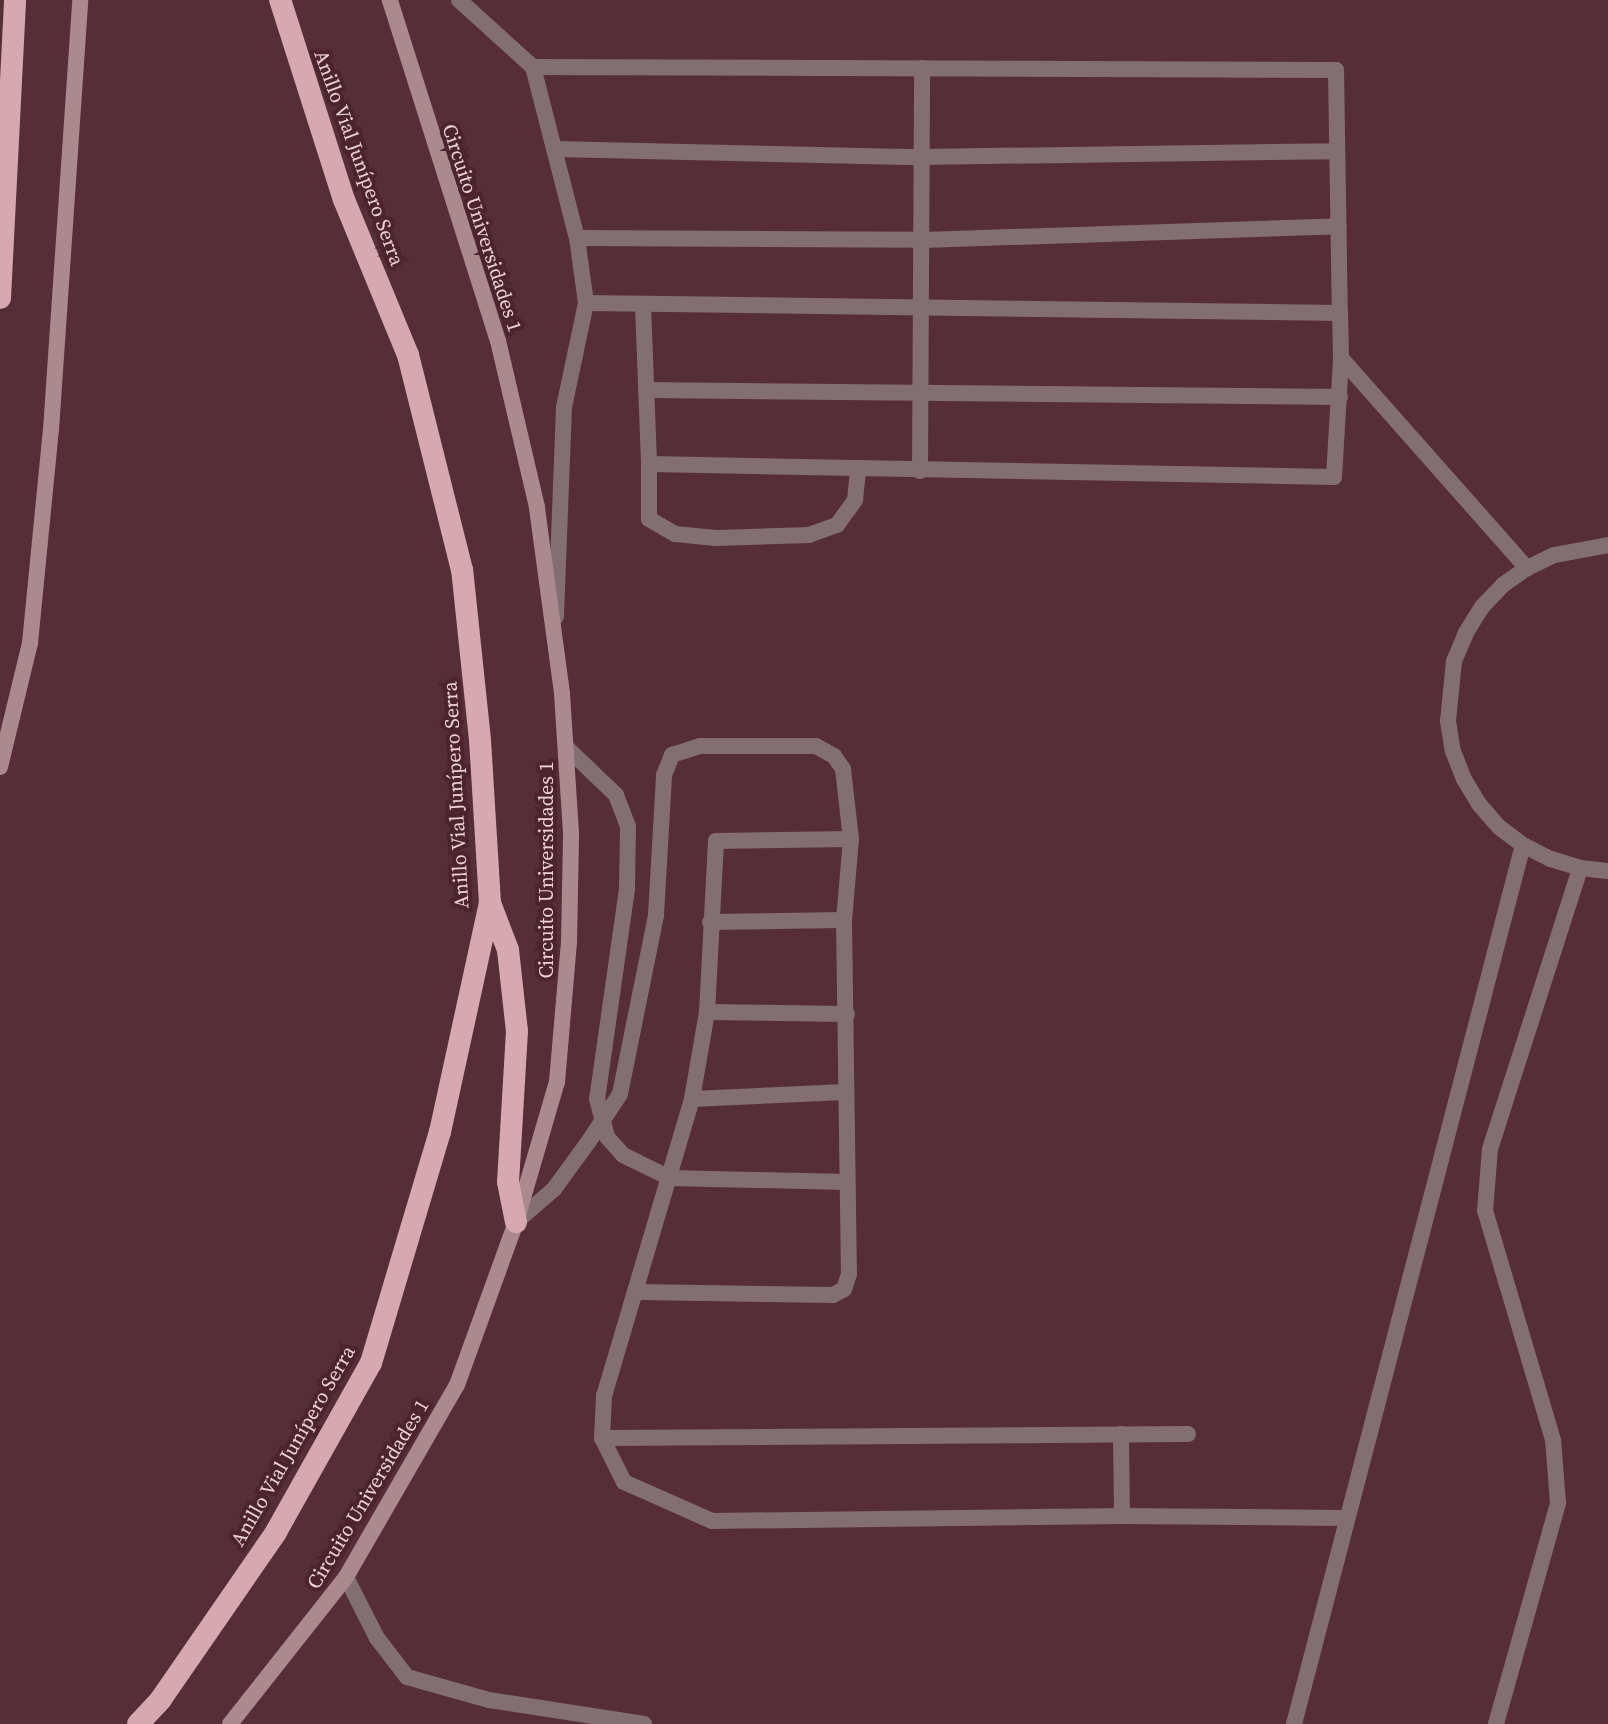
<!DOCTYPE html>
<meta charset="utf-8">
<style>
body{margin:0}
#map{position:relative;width:1608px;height:1724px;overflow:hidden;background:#562e37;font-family:"Source Serif 4",serif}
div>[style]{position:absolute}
.service>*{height:16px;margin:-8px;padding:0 8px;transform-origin:8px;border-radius:8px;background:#836e71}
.tertiary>*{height:16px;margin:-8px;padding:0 8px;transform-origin:8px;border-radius:8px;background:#836e71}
.secondary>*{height:16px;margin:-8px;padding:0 8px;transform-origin:8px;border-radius:8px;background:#aa898f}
.trunk>*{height:22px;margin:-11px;padding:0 11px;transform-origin:11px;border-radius:11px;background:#d6a8af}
.service-bridge>*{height:16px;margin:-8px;padding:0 8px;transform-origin:8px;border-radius:8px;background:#836e71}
span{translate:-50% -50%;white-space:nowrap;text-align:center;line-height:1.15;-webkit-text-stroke:8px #4b242d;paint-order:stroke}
.street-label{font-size:20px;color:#ecd2d6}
</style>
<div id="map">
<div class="service">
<div style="left:459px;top:0;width:100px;rotate:42.2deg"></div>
<div style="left:533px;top:67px;width:803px;rotate:0.21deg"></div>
<div style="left:1336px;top:70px;width:243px;rotate:89.1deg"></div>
<div style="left:1340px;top:313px;width:754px;rotate:-179.24deg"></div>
<div style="left:533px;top:67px;width:177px;rotate:75.6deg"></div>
<div style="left:577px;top:238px;width:66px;rotate:82.1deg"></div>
<div style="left:586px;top:303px;width:106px;rotate:101.9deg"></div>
<div style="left:564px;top:407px;width:210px;rotate:92.2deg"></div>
<div style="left:554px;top:149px;width:365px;rotate:1.3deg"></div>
<div style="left:919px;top:157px;width:418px;rotate:-0.8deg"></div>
<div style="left:577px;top:238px;width:346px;rotate:0.3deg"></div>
<div style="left:923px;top:240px;width:416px;rotate:-1.9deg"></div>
<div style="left:643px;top:306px;width:158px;rotate:87.8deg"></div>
<div style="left:649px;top:464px;width:685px;rotate:1.09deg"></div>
<div style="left:1334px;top:477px;width:119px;rotate:-86.6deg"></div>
<div style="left:1340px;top:313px;width:45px;rotate:88.7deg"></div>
<div style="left:1341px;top:358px;width:281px;rotate:48.5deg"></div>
<div style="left:646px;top:390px;width:694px;rotate:0.58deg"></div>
<div style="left:649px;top:464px;width:55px;rotate:90deg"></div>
<div style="left:649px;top:519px;width:30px;rotate:30deg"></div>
<div style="left:675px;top:534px;width:41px;rotate:5.6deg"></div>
<div style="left:716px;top:538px;width:93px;rotate:-1.8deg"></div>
<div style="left:809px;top:535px;width:30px;rotate:-20deg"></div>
<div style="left:837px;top:525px;width:31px;rotate:-54deg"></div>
<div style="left:855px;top:500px;width:30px;rotate:-84deg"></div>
<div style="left:920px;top:471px;width:403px;rotate:-89.7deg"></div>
<div style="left:1608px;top:545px;width:55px;rotate:169.5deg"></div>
<div style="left:1554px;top:555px;width:30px;rotate:154deg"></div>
<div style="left:1527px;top:568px;width:29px;rotate:145deg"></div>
<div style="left:1503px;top:585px;width:30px;rotate:134deg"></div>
<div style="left:1482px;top:607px;width:31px;rotate:122deg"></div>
<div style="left:1466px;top:633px;width:30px;rotate:113deg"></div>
<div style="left:1454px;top:661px;width:60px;rotate:95.7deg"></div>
<div style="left:1448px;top:721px;width:30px;rotate:81deg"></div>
<div style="left:1453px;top:751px;width:30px;rotate:69deg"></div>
<div style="left:1464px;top:779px;width:29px;rotate:59deg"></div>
<div style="left:1479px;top:804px;width:30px;rotate:49deg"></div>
<div style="left:1499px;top:827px;width:30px;rotate:37deg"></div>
<div style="left:1523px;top:845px;width:31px;rotate:27deg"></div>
<div style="left:1551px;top:859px;width:30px;rotate:17deg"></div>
<div style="left:1580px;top:868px;width:28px;rotate:6deg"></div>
<div style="left:567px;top:748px;width:68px;rotate:43.8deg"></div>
<div style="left:616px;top:795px;width:33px;rotate:69deg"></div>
<div style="left:628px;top:826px;width:63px;rotate:90.9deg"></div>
<div style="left:627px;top:889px;width:212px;rotate:98.1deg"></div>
<div style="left:597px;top:1099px;width:39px;rotate:75deg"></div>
<div style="left:607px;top:1137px;width:24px;rotate:48deg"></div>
<div style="left:623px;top:1155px;width:52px;rotate:26.1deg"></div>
<div style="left:670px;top:1178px;width:177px;rotate:1.3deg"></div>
<div style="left:851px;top:839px;width:135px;rotate:179.2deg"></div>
<div style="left:716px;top:841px;width:171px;rotate:93deg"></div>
<div style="left:707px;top:1012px;width:88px;rotate:99.8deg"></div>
<div style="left:692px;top:1099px;width:310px;rotate:106.5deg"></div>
<div style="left:604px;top:1396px;width:42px;rotate:92.7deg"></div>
<div style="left:602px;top:1438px;width:49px;rotate:63.4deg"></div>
<div style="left:624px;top:1482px;width:96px;rotate:23.9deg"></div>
<div style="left:712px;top:1521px;width:410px;rotate:-0.7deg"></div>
<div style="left:1122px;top:1516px;width:223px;rotate:0.5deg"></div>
<div style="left:710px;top:922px;width:134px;rotate:-0.9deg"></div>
<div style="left:707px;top:1012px;width:140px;rotate:0.8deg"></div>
<div style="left:620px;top:1094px;width:183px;rotate:-78.6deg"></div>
<div style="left:656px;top:915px;width:140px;rotate:-86.7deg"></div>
<div style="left:664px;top:775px;width:22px;rotate:-68deg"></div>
<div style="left:672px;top:755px;width:29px;rotate:-18deg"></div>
<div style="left:700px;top:746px;width:116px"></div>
<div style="left:816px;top:746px;width:21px;rotate:29deg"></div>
<div style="left:834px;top:756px;width:16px;rotate:55deg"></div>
<div style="left:843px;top:769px;width:70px;rotate:83.5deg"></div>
<div style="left:851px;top:839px;width:81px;rotate:94.9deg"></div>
<div style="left:844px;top:920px;width:354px;rotate:89.2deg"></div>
<div style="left:849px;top:1274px;width:16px;rotate:108deg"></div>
<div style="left:844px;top:1289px;width:13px;rotate:151deg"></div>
<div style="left:833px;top:1295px;width:196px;rotate:-179.1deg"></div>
<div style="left:692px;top:1099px;width:153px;rotate:-2.6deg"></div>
<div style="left:516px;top:1222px;width:50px;rotate:-41deg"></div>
<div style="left:554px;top:1189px;width:59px;rotate:-53.9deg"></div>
<div style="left:1121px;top:1434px;width:82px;rotate:89.3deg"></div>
<div style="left:602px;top:1438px;width:586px;rotate:-0.39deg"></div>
<div style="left:1294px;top:1724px;width:908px;rotate:-75.4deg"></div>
<div style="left:1496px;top:1724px;width:230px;rotate:-74.3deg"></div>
<div style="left:1558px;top:1503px;width:63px;rotate:-94.5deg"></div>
<div style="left:1553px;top:1440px;width:239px;rotate:-106.5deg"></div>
<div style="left:1485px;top:1211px;width:62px;rotate:-85.4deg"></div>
<div style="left:1490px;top:1149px;width:295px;rotate:-72.2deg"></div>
</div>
<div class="tertiary">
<div style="left:346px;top:1577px;width:68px;rotate:63.1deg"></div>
<div style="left:377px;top:1638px;width:49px;rotate:52.4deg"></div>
<div style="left:407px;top:1677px;width:85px;rotate:15.7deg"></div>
<div style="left:489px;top:1700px;width:157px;rotate:8.8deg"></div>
</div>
<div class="secondary">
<div style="left:0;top:767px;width:128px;rotate:-76.4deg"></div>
<div style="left:30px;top:643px;width:214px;rotate:-84.4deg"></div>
<div style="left:51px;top:430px;width:431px;rotate:-86.1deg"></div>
<div style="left:230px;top:1724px;width:187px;rotate:-51.7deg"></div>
<div style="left:346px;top:1577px;width:222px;rotate:-60deg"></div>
<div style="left:457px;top:1385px;width:173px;rotate:-70.1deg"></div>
<div style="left:516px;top:1222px;width:146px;rotate:-73.7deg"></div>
<div style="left:557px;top:1082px;width:141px;rotate:-85.1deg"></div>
<div style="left:569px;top:942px;width:109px;rotate:-88.9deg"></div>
<div style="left:571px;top:833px;width:140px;rotate:-93.7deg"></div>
<div style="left:562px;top:693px;width:188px;rotate:-97.7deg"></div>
<div style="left:537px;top:507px;width:171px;rotate:-103.2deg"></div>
<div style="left:498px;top:341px;width:358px;rotate:-107.6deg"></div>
</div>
<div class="trunk">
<div style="left:0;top:298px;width:298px;rotate:-87.1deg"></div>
<div style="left:490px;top:903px;width:50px;rotate:69deg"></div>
<div style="left:508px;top:950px;width:81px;rotate:83.7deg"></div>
<div style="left:517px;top:1031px;width:151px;rotate:93.4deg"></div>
<div style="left:508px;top:1182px;width:41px;rotate:78.7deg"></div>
<div style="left:138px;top:1724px;width:34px;rotate:-47deg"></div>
<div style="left:161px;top:1699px;width:203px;rotate:-55.4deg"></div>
<div style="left:276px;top:1532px;width:194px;rotate:-60.7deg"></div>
<div style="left:371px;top:1363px;width:241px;rotate:-73.4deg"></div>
<div style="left:440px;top:1132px;width:234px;rotate:-77.7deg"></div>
<div style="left:490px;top:903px;width:163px;rotate:-93.5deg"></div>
<div style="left:480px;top:740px;width:171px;rotate:-96deg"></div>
<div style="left:462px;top:570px;width:222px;rotate:-104.1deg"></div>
<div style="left:408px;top:355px;width:168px;rotate:-112.4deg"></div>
<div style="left:344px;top:200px;width:210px;rotate:-107.7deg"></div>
</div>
<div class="service-bridge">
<div style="left:589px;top:1141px;width:56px;rotate:-56.6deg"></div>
</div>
<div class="street-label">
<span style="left:359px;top:158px;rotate:70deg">Anillo Vial Junípero Serra</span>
<span style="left:482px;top:228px;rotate:72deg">Circuito Universidades 1</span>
<span style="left:456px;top:795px;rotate:-93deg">Anillo Vial Junípero Serra</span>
<span style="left:546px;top:870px;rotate:-90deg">Circuito Universidades 1</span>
<span style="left:293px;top:1446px;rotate:-60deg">Anillo Vial Junípero Serra</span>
<span style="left:368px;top:1494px;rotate:-59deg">Circuito Universidades 1</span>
</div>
</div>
